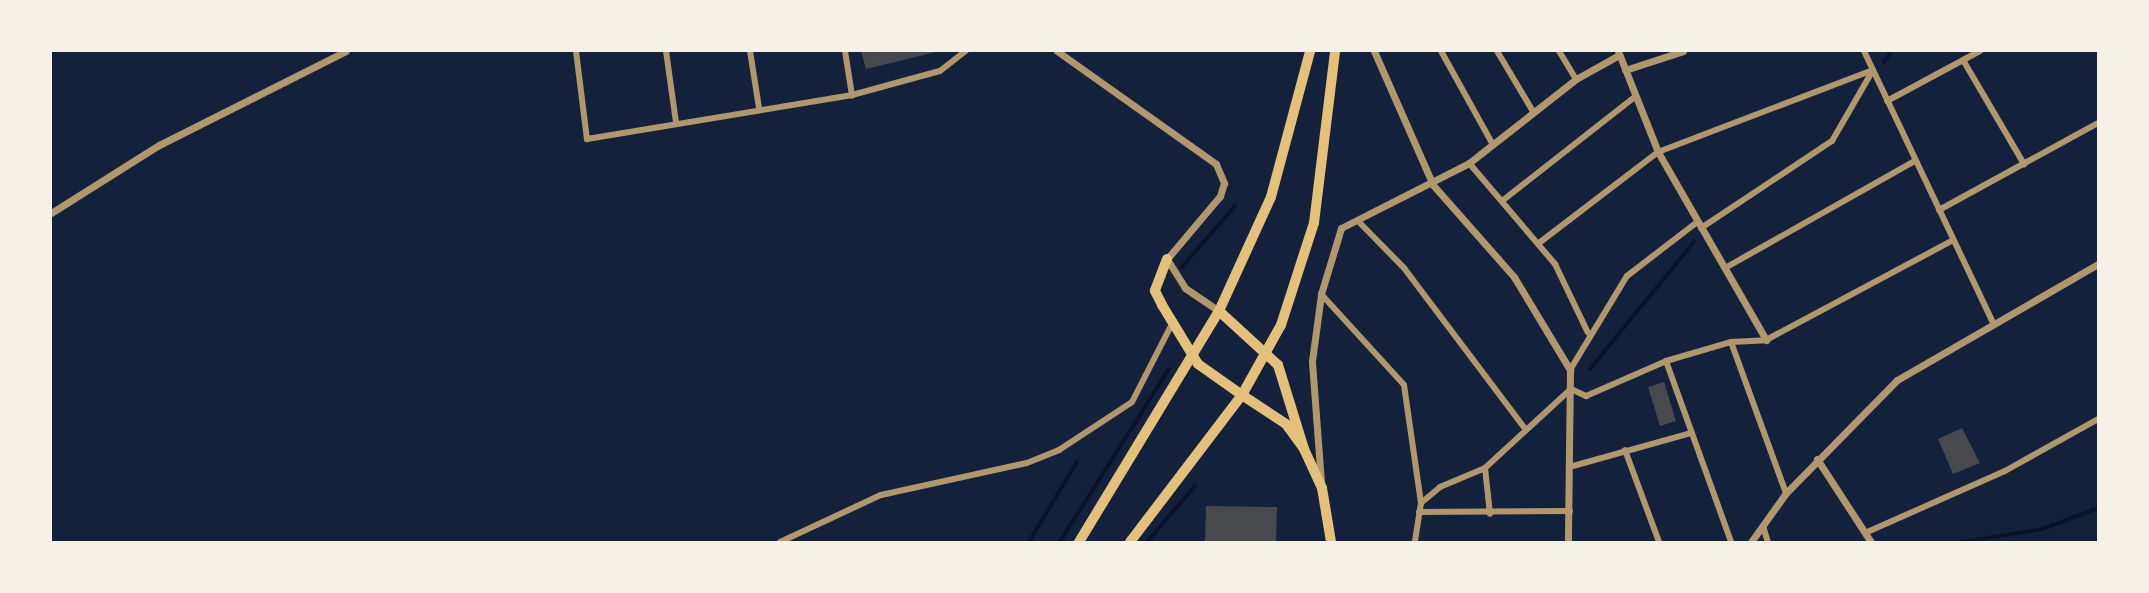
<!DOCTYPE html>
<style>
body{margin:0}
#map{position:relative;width:2149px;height:593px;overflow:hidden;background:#14213d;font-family:"IBM Plex Serif",serif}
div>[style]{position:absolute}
.stream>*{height:3.5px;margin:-1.75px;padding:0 1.75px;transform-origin:1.75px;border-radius:1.75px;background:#0b132b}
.building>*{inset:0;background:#48494c}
.minor>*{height:6px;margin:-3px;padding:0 3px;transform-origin:3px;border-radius:3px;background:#b1986c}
.tertiary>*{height:7px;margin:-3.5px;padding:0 3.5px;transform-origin:3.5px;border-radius:3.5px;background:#b1986c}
.primary>*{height:10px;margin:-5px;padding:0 5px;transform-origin:5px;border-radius:5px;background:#e5c07b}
.trunk>*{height:10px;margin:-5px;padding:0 5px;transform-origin:5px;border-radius:5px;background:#e5c07b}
span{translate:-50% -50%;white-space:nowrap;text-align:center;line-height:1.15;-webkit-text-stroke:5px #f6f1e7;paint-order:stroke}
.frame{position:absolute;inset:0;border:52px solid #f6f1e7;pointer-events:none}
</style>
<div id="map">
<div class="stream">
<div style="left:1884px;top:62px;width:14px;rotate:-54deg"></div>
<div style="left:1182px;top:267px;width:81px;rotate:-49deg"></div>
<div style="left:1590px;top:369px;width:164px;rotate:-50.7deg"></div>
<div style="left:1029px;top:542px;width:93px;rotate:-59deg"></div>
<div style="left:1060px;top:542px;width:204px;rotate:-57.8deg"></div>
<div style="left:1147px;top:542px;width:74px;rotate:-49.4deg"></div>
<div style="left:1962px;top:542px;width:82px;rotate:-9.1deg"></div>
<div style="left:2043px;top:529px;width:59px;rotate:-20.9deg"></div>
</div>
<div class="building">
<div style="clip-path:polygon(861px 51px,935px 51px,936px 52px,866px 69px)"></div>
<div style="clip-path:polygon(1664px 382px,1676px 421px,1660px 426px,1648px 387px)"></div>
<div style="clip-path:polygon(1962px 428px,1980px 463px,1953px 474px,1938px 439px)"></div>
<div style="clip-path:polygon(1206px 506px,1277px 507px,1276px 542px,1205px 542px)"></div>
</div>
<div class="minor">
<div style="left:576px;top:51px;width:89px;rotate:82.9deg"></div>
<div style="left:587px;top:139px;width:269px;rotate:-9.4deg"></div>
<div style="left:852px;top:95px;width:91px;rotate:-15.3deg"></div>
<div style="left:940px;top:71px;width:33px;rotate:-38deg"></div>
<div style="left:666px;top:51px;width:72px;rotate:82deg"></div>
<div style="left:750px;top:51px;width:58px;rotate:81deg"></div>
<div style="left:845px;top:51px;width:45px;rotate:81deg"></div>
<div style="left:1441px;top:51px;width:105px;rotate:61deg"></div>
<div style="left:1497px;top:51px;width:72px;rotate:59.2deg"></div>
<div style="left:1559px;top:51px;width:33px;rotate:59deg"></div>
<div style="left:1864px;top:51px;width:299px;rotate:64.6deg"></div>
<div style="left:1963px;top:60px;width:121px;rotate:59.6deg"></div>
<div style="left:1887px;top:101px;width:106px;rotate:-28.3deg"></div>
<div style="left:1469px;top:163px;width:133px;rotate:49.6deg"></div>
<div style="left:1555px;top:264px;width:76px;rotate:64.4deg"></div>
<div style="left:1502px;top:201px;width:170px;rotate:-38.1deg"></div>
<div style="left:1939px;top:210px;width:181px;rotate:-28.7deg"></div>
<div style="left:1358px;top:221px;width:66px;rotate:45.6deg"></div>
<div style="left:1404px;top:268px;width:199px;rotate:53deg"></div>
<div style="left:1701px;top:228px;width:157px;rotate:-33.6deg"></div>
<div style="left:1832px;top:141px;width:82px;rotate:-60deg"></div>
<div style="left:1539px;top:243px;width:150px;rotate:-37.4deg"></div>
<div style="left:1658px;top:152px;width:230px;rotate:-20.9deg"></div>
<div style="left:1725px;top:268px;width:218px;rotate:-29.4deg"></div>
<div style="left:1321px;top:294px;width:123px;rotate:47.6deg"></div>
<div style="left:1404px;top:385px;width:119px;rotate:81.8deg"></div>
<div style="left:1421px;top:503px;width:39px;rotate:99deg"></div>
<div style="left:1731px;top:342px;width:161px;rotate:70deg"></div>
<div style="left:1666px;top:361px;width:192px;rotate:70.2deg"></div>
<div style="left:1570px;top:370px;width:110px;rotate:-58.8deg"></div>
<div style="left:1627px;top:276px;width:88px;rotate:-37.6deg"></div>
<div style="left:1625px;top:450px;width:98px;rotate:69.7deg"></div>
<div style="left:1573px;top:466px;width:123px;rotate:-15.6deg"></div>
<div style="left:1485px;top:468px;width:46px;rotate:83.8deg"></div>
<div style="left:1421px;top:503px;width:25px;rotate:-40deg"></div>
<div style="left:1440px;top:487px;width:49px;rotate:-22.9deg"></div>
<div style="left:1485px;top:468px;width:117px;rotate:-42.6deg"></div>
<div style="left:1571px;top:389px;width:17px;rotate:25deg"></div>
<div style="left:1586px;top:396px;width:87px;rotate:-23.6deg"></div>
<div style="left:1666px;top:361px;width:68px;rotate:-16.3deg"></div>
<div style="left:1731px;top:342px;width:35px;rotate:-3deg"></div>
<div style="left:1766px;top:340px;width:212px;rotate:-28.1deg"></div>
<div style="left:1419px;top:512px;width:151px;rotate:-0.4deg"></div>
<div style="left:1763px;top:526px;width:17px;rotate:73deg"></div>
<div style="left:1865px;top:533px;width:153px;rotate:-23.9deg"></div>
<div style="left:2005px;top:471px;width:107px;rotate:-29.2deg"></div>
<div style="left:780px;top:542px;width:111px;rotate:-25deg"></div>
<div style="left:881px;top:495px;width:149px;rotate:-12.4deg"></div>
<div style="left:1027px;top:463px;width:35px;rotate:-22deg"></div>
<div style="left:1059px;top:450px;width:87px;rotate:-33.3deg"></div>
<div style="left:1132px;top:402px;width:90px;rotate:-62.9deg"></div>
</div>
<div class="tertiary">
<div style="left:1057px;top:51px;width:195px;rotate:35.4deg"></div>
<div style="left:1216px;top:164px;width:21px;rotate:67deg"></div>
<div style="left:1224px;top:183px;width:14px;rotate:107deg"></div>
<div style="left:1220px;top:196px;width:82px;rotate:130.1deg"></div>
<div style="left:1167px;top:259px;width:34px;rotate:58deg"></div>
<div style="left:1185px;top:288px;width:41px;rotate:34.1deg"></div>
<div style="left:1374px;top:51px;width:146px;rotate:66.2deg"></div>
<div style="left:1433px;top:185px;width:123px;rotate:48.6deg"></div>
<div style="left:1514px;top:277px;width:109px;rotate:58.9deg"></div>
<div style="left:1570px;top:370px;width:172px;rotate:90.7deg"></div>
<div style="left:1618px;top:51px;width:109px;rotate:68.4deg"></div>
<div style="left:1658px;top:152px;width:217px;rotate:60.1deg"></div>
<div style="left:1625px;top:70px;width:61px;rotate:-18.1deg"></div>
<div style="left:51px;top:213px;width:128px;rotate:-32.2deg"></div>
<div style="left:159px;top:145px;width:209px;rotate:-26.7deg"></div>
<div style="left:1817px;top:459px;width:99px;rotate:57deg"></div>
<div style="left:1321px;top:482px;width:121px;rotate:-94.3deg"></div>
<div style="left:1312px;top:361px;width:68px;rotate:-82.3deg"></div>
<div style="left:1321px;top:294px;width:69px;rotate:-73.1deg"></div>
<div style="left:1341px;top:228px;width:144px;rotate:-26.9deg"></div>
<div style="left:1469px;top:163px;width:136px;rotate:-38.1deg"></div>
<div style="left:1576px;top:79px;width:49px;rotate:-29.2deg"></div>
<div style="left:1751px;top:542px;width:60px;rotate:-54.5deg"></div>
<div style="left:1786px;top:493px;width:158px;rotate:-45.5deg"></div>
<div style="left:1897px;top:380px;width:232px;rotate:-30deg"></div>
</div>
<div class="primary">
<div style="left:1242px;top:395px;width:53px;rotate:33.4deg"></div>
<div style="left:1286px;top:424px;width:31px;rotate:54deg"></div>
<div style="left:1304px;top:449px;width:43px;rotate:65.2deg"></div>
<div style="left:1322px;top:488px;width:55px;rotate:80.5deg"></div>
</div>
<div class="trunk">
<div style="left:1167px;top:259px;width:34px;rotate:111deg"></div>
<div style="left:1155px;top:291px;width:16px;rotate:63deg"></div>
<div style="left:1162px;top:305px;width:69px;rotate:58.6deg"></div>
<div style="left:1198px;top:364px;width:54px;rotate:35.2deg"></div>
<div style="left:1219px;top:311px;width:80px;rotate:42.5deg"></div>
<div style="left:1278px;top:365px;width:88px;rotate:72.8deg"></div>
<div style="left:1079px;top:542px;width:270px;rotate:-58.8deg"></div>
<div style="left:1219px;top:311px;width:125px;rotate:-65.5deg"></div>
<div style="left:1271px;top:197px;width:151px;rotate:-75deg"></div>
<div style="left:1130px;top:542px;width:185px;rotate:-52.7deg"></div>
<div style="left:1242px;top:395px;width:80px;rotate:-60.9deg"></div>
<div style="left:1281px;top:325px;width:107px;rotate:-72.1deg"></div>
<div style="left:1314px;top:223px;width:173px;rotate:-83deg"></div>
</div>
<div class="frame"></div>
</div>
